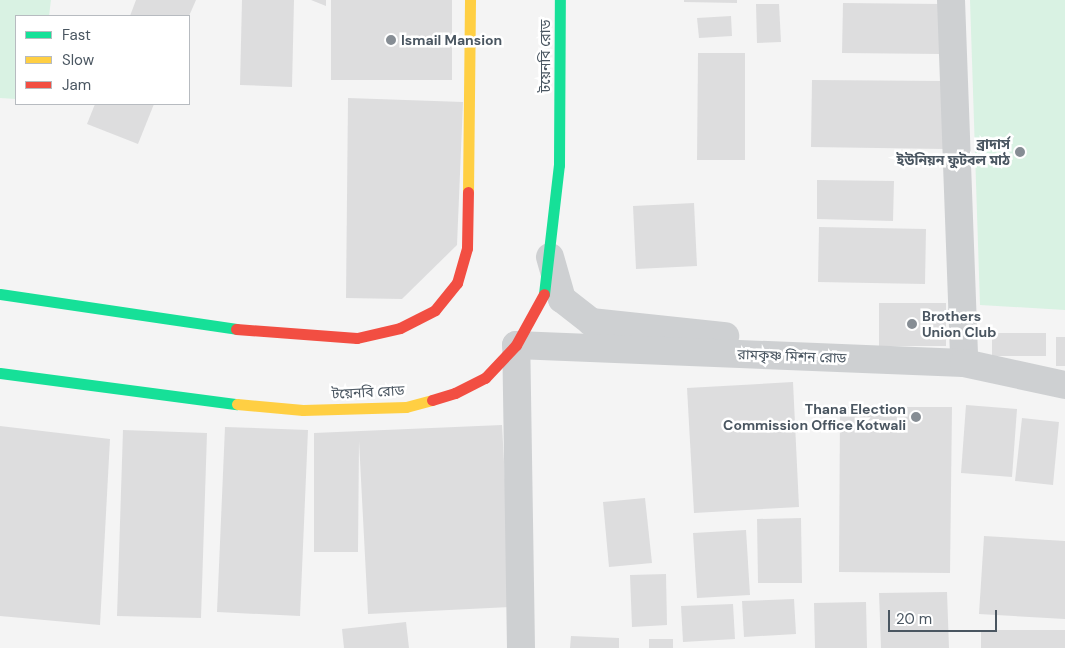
<!DOCTYPE html>
<meta charset="utf-8">
<style>
body{margin:0}
#map{position:relative;width:1065px;height:648px;overflow:hidden;background:#f4f4f4;font-family:"DM Sans","Noto Sans Bengali",sans-serif}
div>[style]{position:absolute}
.green>*{inset:0;background:#d9f2e3}
.building>*{inset:0;background:#ddddde}
.street>*{height:28px;margin:-14px;padding:0 14px;transform-origin:14px;border-radius:14px;background:#ced0d2}
.fast>*{height:11px;margin:-5.5px;padding:0 5.5px;transform-origin:5.5px;border-radius:5.5px;background:#16e098}
.slow>*{height:11px;margin:-5.5px;padding:0 5.5px;transform-origin:5.5px;border-radius:5.5px;background:#ffcf43}
.jam>*{height:11px;margin:-5.5px;padding:0 5.5px;transform-origin:5.5px;border-radius:5.5px;background:#f24e42}
.dots>*{width:14px;height:14px;translate:-50% -50%;box-sizing:border-box;border:2px solid #fff;border-radius:50%}
span{translate:-50% -50%;white-space:nowrap;text-align:center;line-height:1.15;-webkit-text-stroke:5px #fff;paint-order:stroke}
.poi-label{font-size:14px;color:#4a5661;font-weight:700}
.left{translate:0 -50%;text-align:left}
.right{translate:-100% -50%;text-align:right}
.street-label{font-size:14px;color:#4a5661}
.legend{position:absolute;left:15px;top:15px;width:175px;height:90px;box-sizing:border-box;background:#fff;border:1px solid #b7bbc0;margin:0;padding:6px 9px;list-style:none;font-size:15px;color:#4a5661}
.legend li{display:flex;align-items:center;gap:10px;height:25px}
.legend b{width:25px;border:1px solid #b7bbc0}
.scale{position:absolute;left:888px;top:610px;width:109px;height:22px;box-sizing:border-box;border:2px solid #4a5661;border-top:0;padding-left:6px;font-size:15px;line-height:18px;white-space:nowrap;color:#4a5661;-webkit-text-stroke:4px #fff;paint-order:stroke}
</style>
<div id="map">
<div class="green">
<div style="clip-path:polygon(0 0,51px 0,49px 16px,16px 16px,16px 99px,0 98px)"></div>
<div style="clip-path:polygon(970px 0,1065px 0,1065px 310px,980px 305px)"></div>
</div>
<div class="building">
<div style="clip-path:polygon(136px 0,196px 0,189px 16px,130px 16px)"></div>
<div style="clip-path:polygon(242px 0,294px 0,292px 87px,240px 85px)"></div>
<div style="clip-path:polygon(311px 0,326px 0,326px 6px)"></div>
<div style="clip-path:polygon(331px 0,452px 0,452px 80px,331px 80px)"></div>
<div style="clip-path:polygon(684px 0,737px 0,737px 3px,684px 2px)"></div>
<div style="clip-path:polygon(843px 3px,941px 4px,940px 54px,842px 53px)"></div>
<div style="clip-path:polygon(756px 4px,779px 4px,781px 42px,757px 43px)"></div>
<div style="clip-path:polygon(731px 16px,732px 36px,699px 38px,697px 18px)"></div>
<div style="clip-path:polygon(698px 53px,745px 53px,745px 160px,697px 160px)"></div>
<div style="clip-path:polygon(812px 80px,945px 81px,944px 149px,811px 147px)"></div>
<div style="clip-path:polygon(348px 98px,463px 102px,457px 245px,402px 299px,346px 298px)"></div>
<div style="clip-path:polygon(95px 104px,154px 104px,138px 144px,87px 124px)"></div>
<div style="clip-path:polygon(817px 180px,894px 181px,893px 221px,817px 219px)"></div>
<div style="clip-path:polygon(694px 203px,697px 266px,636px 269px,633px 206px)"></div>
<div style="clip-path:polygon(819px 227px,926px 229px,925px 284px,818px 282px)"></div>
<div style="clip-path:polygon(879px 303px,946px 303px,946px 346px,879px 346px)"></div>
<div style="clip-path:polygon(992px 333px,1046px 333px,1046px 356px,992px 356px)"></div>
<div style="clip-path:polygon(1056px 337px,1065px 337px,1065px 366px,1056px 366px)"></div>
<div style="clip-path:polygon(793px 382px,799px 507px,694px 513px,687px 388px)"></div>
<div style="clip-path:polygon(966px 405px,1017px 409px,1012px 477px,961px 473px)"></div>
<div style="clip-path:polygon(840px 407px,952px 407px,950px 573px,839px 572px)"></div>
<div style="clip-path:polygon(1022px 418px,1059px 422px,1053px 485px,1015px 481px)"></div>
<div style="clip-path:polygon(502px 425px,512px 607px,368px 614px,359px 441px,358px 552px,314px 552px,314px 433px)"></div>
<div style="clip-path:polygon(0 426px,110px 439px,100px 625px,0 616px)"></div>
<div style="clip-path:polygon(225px 427px,308px 430px,300px 616px,217px 612px)"></div>
<div style="clip-path:polygon(123px 430px,207px 433px,201px 618px,117px 616px)"></div>
<div style="clip-path:polygon(645px 498px,652px 563px,609px 567px,603px 502px)"></div>
<div style="clip-path:polygon(801px 518px,802px 583px,758px 583px,757px 519px)"></div>
<div style="clip-path:polygon(746px 530px,750px 595px,697px 598px,693px 533px)"></div>
<div style="clip-path:polygon(984px 536px,1065px 541px,1065px 619px,979px 614px)"></div>
<div style="clip-path:polygon(666px 574px,667px 625px,632px 627px,630px 575px)"></div>
<div style="clip-path:polygon(947px 592px,949px 648px,881px 648px,879px 593px)"></div>
<div style="clip-path:polygon(794px 599px,796px 634px,744px 637px,742px 601px)"></div>
<div style="clip-path:polygon(866px 602px,867px 648px,815px 648px,814px 603px)"></div>
<div style="clip-path:polygon(733px 604px,735px 639px,683px 642px,681px 606px)"></div>
<div style="clip-path:polygon(406px 622px,409px 648px,344px 648px,342px 629px)"></div>
<div style="clip-path:polygon(981px 630px,1065px 630px,1065px 648px,981px 648px)"></div>
<div style="clip-path:polygon(571px 636px,619px 638px,619px 648px,570px 648px)"></div>
<div style="clip-path:polygon(649px 639px,673px 639px,673px 648px,649px 648px)"></div>
</div>
<div class="street">
<div style="left:951px;top:0;width:363px;rotate:87.9deg"></div>
<div style="left:550px;top:257px;width:44px;rotate:74.1deg"></div>
<div style="left:562px;top:299px;width:37px;rotate:38deg"></div>
<div style="left:591px;top:322px;width:135px;rotate:6deg"></div>
<div style="left:521px;top:648px;width:303px;rotate:-90.9deg"></div>
<div style="left:516px;top:345px;width:448px;rotate:2.3deg"></div>
<div style="left:964px;top:363px;width:103px;rotate:12.3deg"></div>
</div>
<div class="fast">
<div style="left:0;top:294px;width:239px;rotate:8.4deg"></div>
<div style="left:544px;top:294px;width:130px;rotate:-83.4deg"></div>
<div style="left:559px;top:165px;width:165px;rotate:-89.7deg"></div>
<div style="left:0;top:373px;width:239px;rotate:7.5deg"></div>
</div>
<div class="slow">
<div style="left:468px;top:192px;width:192px;rotate:-89.4deg"></div>
<div style="left:237px;top:404px;width:66px;rotate:5.2deg"></div>
<div style="left:303px;top:410px;width:103px;rotate:-1.7deg"></div>
<div style="left:406px;top:407px;width:27px;rotate:-15deg"></div>
</div>
<div class="jam">
<div style="left:236px;top:329px;width:121px;rotate:4.3deg"></div>
<div style="left:357px;top:338px;width:44px;rotate:-13.1deg"></div>
<div style="left:400px;top:328px;width:39px;rotate:-27deg"></div>
<div style="left:435px;top:310px;width:35px;rotate:-51deg"></div>
<div style="left:457px;top:283px;width:36px;rotate:-74deg"></div>
<div style="left:467px;top:248px;width:56px;rotate:-89deg"></div>
<div style="left:432px;top:400px;width:24px;rotate:-17deg"></div>
<div style="left:455px;top:393px;width:34px;rotate:-27deg"></div>
<div style="left:485px;top:378px;width:45px;rotate:-46.8deg"></div>
<div style="left:516px;top:345px;width:58px;rotate:-61.2deg"></div>
</div>
<div class="dots">
<div style="left:391px;top:40px;background:#868d94"></div>
<div style="left:1020px;top:152px;background:#868d94"></div>
<div style="left:912px;top:324px;background:#868d94"></div>
<div style="left:916px;top:417px;background:#868d94"></div>
</div>
<div class="poi-label">
<span class="left" style="left:401px;top:40px">Ismail Mansion</span>
<span class="right" style="left:1010px;top:152px">ব্রাদার্স<br>ইউনিয়ন ফুটবল মাঠ</span>
<span class="left" style="left:922px;top:324px">Brothers<br>Union Club</span>
<span class="right" style="left:906px;top:417px">Thana Election<br>Commission Office Kotwali</span>
</div>
<div class="street-label">
<span style="left:545px;top:56px;rotate:-90deg">টয়েনবি রোড</span>
<span style="left:792px;top:356px;rotate:2deg">রামকৃষ্ণ মিশন রোড</span>
<span style="left:368px;top:392px;rotate:-3deg">টয়েনবি রোড</span>
</div>
<ul class="legend">
<li><b style="height:6px;background:#16e098"></b>Fast</li>
<li><b style="height:6px;background:#ffcf43"></b>Slow</li>
<li><b style="height:6px;background:#f24e42"></b>Jam</li>
</ul>
<div class="scale">20 m</div>
</div>
